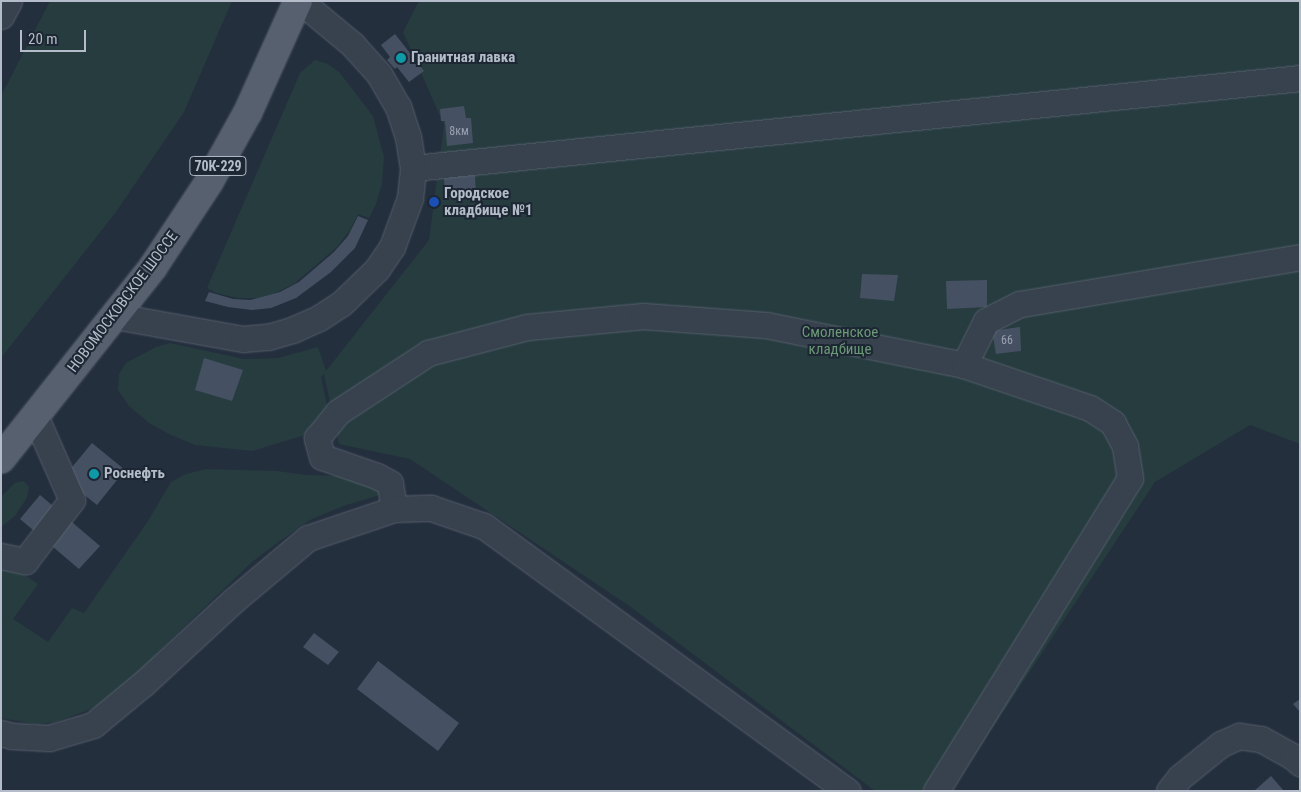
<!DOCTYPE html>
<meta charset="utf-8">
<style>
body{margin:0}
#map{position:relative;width:1301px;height:792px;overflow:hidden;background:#242f3e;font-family:"Roboto Condensed",sans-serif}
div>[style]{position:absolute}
.green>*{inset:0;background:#263c3f}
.building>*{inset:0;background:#455162}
.roads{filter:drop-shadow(0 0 1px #565f6c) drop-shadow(0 0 1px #565f6c)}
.minor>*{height:25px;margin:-12.5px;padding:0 12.5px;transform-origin:12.5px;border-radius:12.5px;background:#38414e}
.major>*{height:28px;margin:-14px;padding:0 14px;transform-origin:14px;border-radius:14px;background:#56606e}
.dots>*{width:14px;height:14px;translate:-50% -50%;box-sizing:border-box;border:2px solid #1d2633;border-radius:50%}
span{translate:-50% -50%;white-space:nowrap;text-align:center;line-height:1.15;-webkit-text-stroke:4px #1d2633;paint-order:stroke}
.number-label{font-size:12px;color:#98a1af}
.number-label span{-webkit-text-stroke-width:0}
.shield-label span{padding:1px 4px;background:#1d2633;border:1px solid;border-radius:4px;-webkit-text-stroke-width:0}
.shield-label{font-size:14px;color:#b4bcc9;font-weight:700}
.poi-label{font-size:15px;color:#b4bcc9;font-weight:700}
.left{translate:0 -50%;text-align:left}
.street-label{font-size:15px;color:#b4bcc9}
.park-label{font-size:15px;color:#6b9a76}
.frame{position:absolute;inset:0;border:2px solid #b4bcc9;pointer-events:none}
.scale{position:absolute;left:20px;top:30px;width:66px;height:22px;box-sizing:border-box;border:2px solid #b4bcc9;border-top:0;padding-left:6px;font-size:15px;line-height:18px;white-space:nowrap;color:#b4bcc9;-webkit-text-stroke:4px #1d2633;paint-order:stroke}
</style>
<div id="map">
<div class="green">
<div style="clip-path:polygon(50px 1px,232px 1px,184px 112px,116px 212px,1px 358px,1px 96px)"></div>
<div style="clip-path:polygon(419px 1px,1300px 1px,1300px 444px,1250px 425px,1155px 482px,951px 791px,875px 791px,628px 605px,410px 459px,339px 444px,324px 374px,321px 377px,329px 415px,321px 427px,305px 435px,252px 451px,195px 445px,171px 435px,149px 423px,129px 406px,118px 390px,119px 374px,126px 363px,156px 347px,170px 343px,244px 359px,278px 358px,318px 347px,326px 371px,429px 240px,444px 125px,403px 32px)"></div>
<div style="clip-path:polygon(315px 60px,328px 64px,340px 73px,373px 116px,384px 157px,382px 184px,376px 204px,369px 218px,358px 214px,350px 230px,336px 248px,294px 284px,273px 294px,258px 298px,238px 298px,216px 293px,207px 288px,300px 73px)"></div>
<div style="clip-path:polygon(206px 469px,277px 471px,306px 475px,345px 476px,390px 492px,343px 506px,310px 520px,280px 541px,252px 562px,159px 651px,143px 670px,99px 706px,56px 722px,35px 724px,1px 718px,1px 563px,9px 564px,38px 584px,13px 619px,48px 642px,72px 608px,84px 613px,148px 521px,171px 482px,186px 474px)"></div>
<div style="clip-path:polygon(23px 481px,29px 487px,27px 498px,15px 516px,1px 527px,1px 497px,15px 483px)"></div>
</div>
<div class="building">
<div style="clip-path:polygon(395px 34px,424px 71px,409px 82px,397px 67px,395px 69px,387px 60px,390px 57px,381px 45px)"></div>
<div style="clip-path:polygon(464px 106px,466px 118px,471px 118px,473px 143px,447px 146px,445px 121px,441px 121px,440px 109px)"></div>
<div style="clip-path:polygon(475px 175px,476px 197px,445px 199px,444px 176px)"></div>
<div style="clip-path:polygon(358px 216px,368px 220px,355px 248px,331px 272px,296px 298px,271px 308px,252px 310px,228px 307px,205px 301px,209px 292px,233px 299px,250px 300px,280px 292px,299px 282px,334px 252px,348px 236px)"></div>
<div style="clip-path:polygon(862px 274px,898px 275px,894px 301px,860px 298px)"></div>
<div style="clip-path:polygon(987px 280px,987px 307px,947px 309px,946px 281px)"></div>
<div style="clip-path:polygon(1020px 327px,1021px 351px,996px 354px,992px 331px)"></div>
<div style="clip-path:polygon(204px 358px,243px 370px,232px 401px,195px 390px)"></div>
<div style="clip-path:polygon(92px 443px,125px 470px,97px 505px,63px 478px)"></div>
<div style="clip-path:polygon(40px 495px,100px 546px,79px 569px,20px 519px)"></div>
<div style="clip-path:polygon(314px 633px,339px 652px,328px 665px,303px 647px)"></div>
<div style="clip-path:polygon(378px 661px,459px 723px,438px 751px,357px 689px)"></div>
<div style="clip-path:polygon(1300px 699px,1300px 712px,1293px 704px)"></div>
<div style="clip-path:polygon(1271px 776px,1284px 791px,1254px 791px)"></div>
</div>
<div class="roads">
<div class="minor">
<div style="left:1px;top:16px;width:17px;rotate:-62deg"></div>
<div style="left:413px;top:168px;width:892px;rotate:-5.79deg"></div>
<div style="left:115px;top:316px;width:130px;rotate:10.2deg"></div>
<div style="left:243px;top:339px;width:25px;rotate:-5deg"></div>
<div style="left:268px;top:337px;width:25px;rotate:-16deg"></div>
<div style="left:292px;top:330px;width:30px;rotate:-24deg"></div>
<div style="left:319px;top:318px;width:27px;rotate:-33deg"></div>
<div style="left:342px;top:303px;width:49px;rotate:-44.2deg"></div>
<div style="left:377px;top:269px;width:27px;rotate:-56deg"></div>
<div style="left:392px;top:247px;width:52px;rotate:-69.8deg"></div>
<div style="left:410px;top:198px;width:30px;rotate:-84deg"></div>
<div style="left:413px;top:168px;width:31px;rotate:-99deg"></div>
<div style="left:408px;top:137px;width:32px;rotate:-108deg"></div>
<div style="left:398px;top:107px;width:38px;rotate:-120deg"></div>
<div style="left:379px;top:74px;width:39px;rotate:-132deg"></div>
<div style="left:353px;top:45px;width:69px;rotate:-140.3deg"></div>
<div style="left:394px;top:509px;width:26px;rotate:-99deg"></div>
<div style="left:390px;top:483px;width:15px;rotate:-152deg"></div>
<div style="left:377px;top:476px;width:58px;rotate:-160.9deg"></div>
<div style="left:322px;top:457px;width:20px;rotate:-105deg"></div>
<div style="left:317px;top:438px;width:33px;rotate:-51deg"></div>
<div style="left:338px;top:412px;width:108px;rotate:-33.2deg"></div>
<div style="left:428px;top:353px;width:102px;rotate:-14.7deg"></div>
<div style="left:527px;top:327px;width:117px;rotate:-5.4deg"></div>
<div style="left:643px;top:316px;width:123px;rotate:4.2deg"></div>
<div style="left:766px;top:325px;width:202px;rotate:11.4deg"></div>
<div style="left:964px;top:365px;width:49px;rotate:-63.4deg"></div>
<div style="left:986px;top:321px;width:38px;rotate:-27deg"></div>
<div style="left:1020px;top:304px;width:284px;rotate:-9.5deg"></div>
<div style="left:1px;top:556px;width:25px;rotate:12deg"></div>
<div style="left:25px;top:561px;width:77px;rotate:-52.4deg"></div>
<div style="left:72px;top:500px;width:92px;rotate:-113.8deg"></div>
<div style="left:1px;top:733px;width:11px;rotate:15deg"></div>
<div style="left:12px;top:736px;width:37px;rotate:3deg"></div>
<div style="left:49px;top:738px;width:46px;rotate:-16.5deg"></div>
<div style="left:93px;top:725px;width:66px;rotate:-39.5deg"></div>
<div style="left:144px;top:683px;width:122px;rotate:-42.7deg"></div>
<div style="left:234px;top:600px;width:97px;rotate:-40deg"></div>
<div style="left:308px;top:538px;width:91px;rotate:-18.6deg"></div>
<div style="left:394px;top:509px;width:37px;rotate:-2deg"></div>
<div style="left:431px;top:508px;width:56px;rotate:18.8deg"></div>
<div style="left:484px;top:526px;width:450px;rotate:36.1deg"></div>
<div style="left:936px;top:791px;width:368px;rotate:-58.2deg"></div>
<div style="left:1130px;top:478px;width:32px;rotate:-99deg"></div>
<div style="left:1125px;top:446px;width:26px;rotate:-118deg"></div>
<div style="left:1113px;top:423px;width:27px;rotate:-147deg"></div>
<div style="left:1090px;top:408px;width:133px;rotate:-161.2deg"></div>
<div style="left:1169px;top:791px;width:18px;rotate:-52deg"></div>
<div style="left:1180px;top:777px;width:53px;rotate:-38.8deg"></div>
<div style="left:1221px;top:744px;width:20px;rotate:-24deg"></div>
<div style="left:1239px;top:736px;width:22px;rotate:8deg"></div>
<div style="left:1261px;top:739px;width:35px;rotate:29deg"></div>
<div style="left:1292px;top:756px;width:11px;rotate:41deg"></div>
</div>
<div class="major">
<div style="left:1px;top:459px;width:245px;rotate:-51.6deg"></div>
<div style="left:153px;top:267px;width:102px;rotate:-56.6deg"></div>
<div style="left:209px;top:182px;width:80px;rotate:-60.9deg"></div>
<div style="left:248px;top:112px;width:122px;rotate:-65.8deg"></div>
</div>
</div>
<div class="dots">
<div style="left:401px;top:58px;background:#0f9aa8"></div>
<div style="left:434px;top:202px;background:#1a4fb4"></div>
<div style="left:94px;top:474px;background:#0f9aa8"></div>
</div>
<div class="number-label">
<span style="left:459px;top:132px">8км</span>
<span style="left:1007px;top:341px">66</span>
</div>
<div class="shield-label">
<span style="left:218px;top:166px">70К-229</span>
</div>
<div class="poi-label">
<span class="left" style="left:411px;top:58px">Гранитная лавка</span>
<span class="left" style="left:444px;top:202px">Городское<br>кладбище №1</span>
<span class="left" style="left:104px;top:474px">Роснефть</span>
</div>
<div class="street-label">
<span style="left:123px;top:302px;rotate:-53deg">НОВОМОСКОВСКОЕ ШОССЕ</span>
</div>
<div class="park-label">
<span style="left:840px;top:341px">Смоленское<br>кладбище</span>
</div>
<div class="frame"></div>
<div class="scale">20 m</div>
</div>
